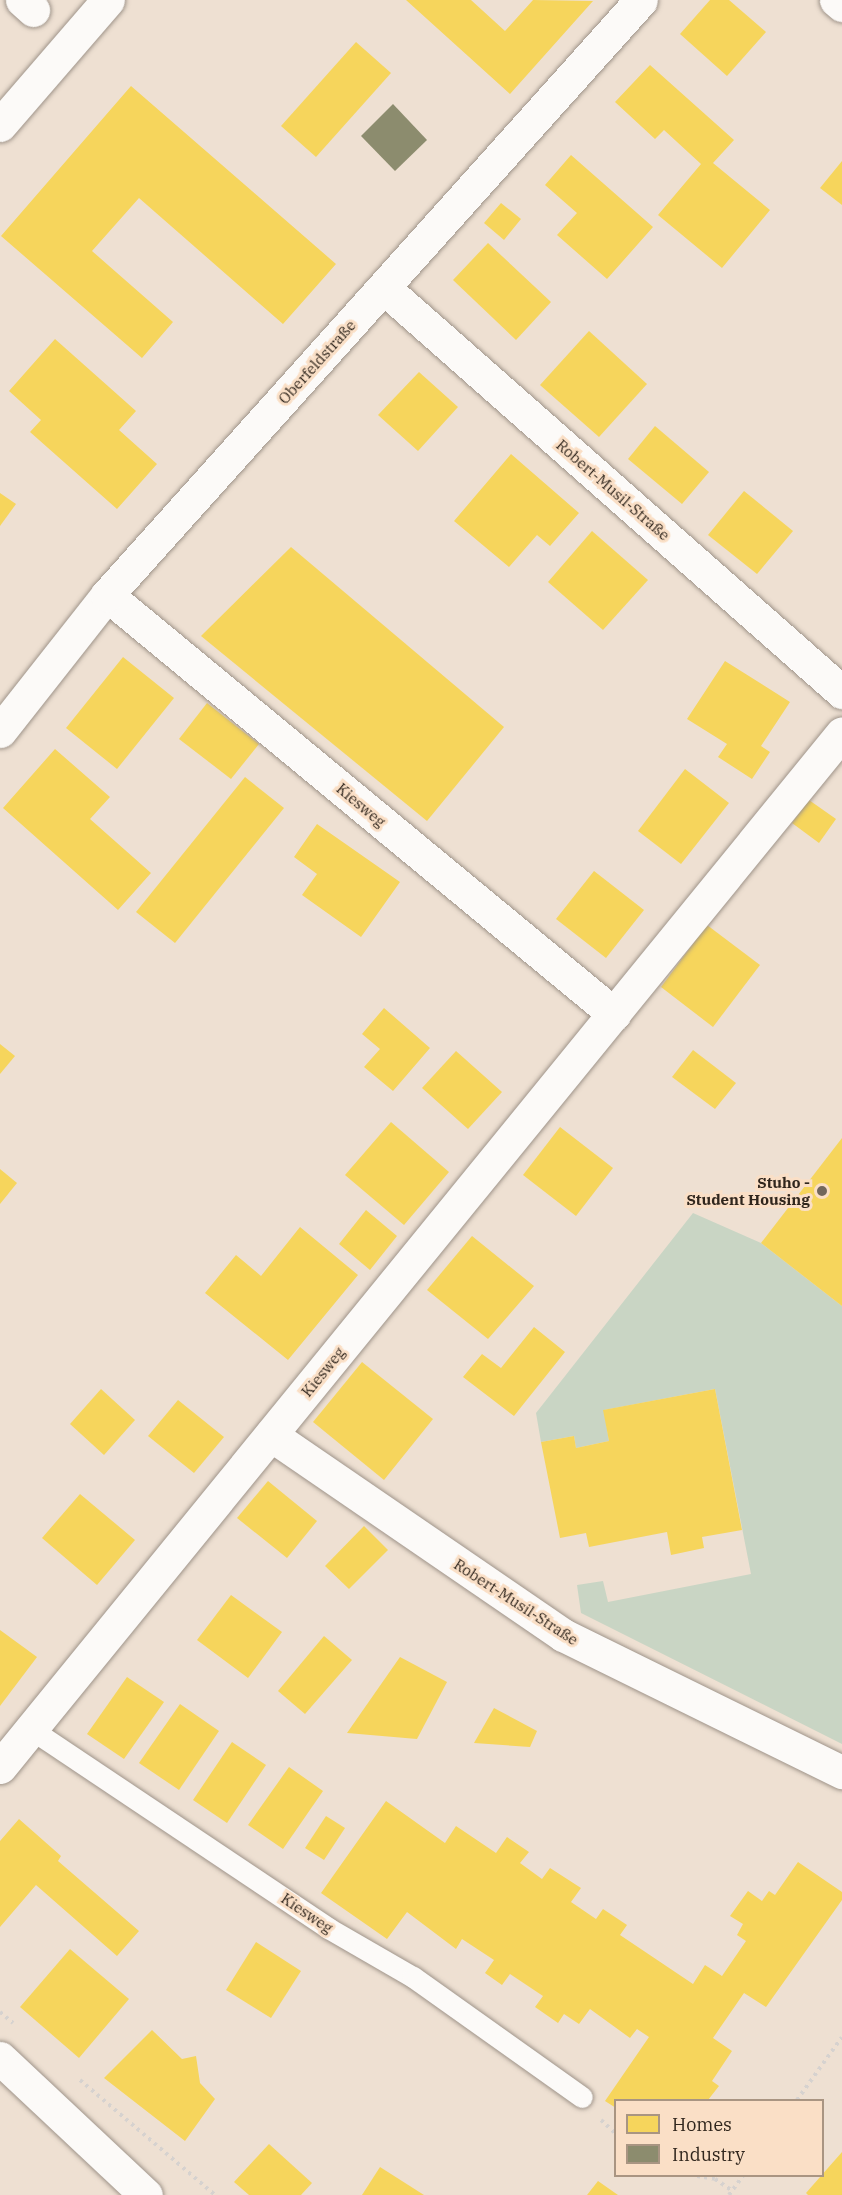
<!DOCTYPE html>
<meta charset="utf-8">
<style>
body{margin:0}
#map{position:relative;width:842px;height:2195px;overflow:hidden;background:#eee0d2;font-family:"IBM Plex Serif",serif}
div>[style]{position:absolute}
.green>*{inset:0;background:#c9d5c4}
.homes>*{inset:0;background:#f6d55c}
.industry>*{inset:0;background:#8c8c6e}
.path>*{height:4px;margin-top:-2px;transform-origin:0;background:repeating-linear-gradient(90deg,#d6d2cf 0 3px,transparent 0 7.5px)}
.roads{filter:drop-shadow(0 0 2px #9f948a) drop-shadow(0 0 2px #9f948a)}
.service>*{height:21px;margin:-10.5px;padding:0 10.5px;transform-origin:10.5px;border-radius:10.5px;background:#fcfaf8}
.minor>*{height:33px;margin:-16.5px;padding:0 16.5px;transform-origin:16.5px;border-radius:16.5px;background:#fcfaf8}
.tertiary>*{height:33px;margin:-16.5px;padding:0 16.5px;transform-origin:16.5px;border-radius:16.5px;background:#fcfaf8}
.dots>*{width:16px;height:16px;translate:-50% -50%;box-sizing:border-box;border:3px solid #fadfc6;border-radius:50%}
span{translate:-50% -50%;white-space:nowrap;text-align:center;line-height:1.15;-webkit-text-stroke:6px #fadfc6;paint-order:stroke}
.street-label{font-size:15px;color:#30261d}
.poi-label{font-size:15px;color:#30261d;font-weight:700}
.right{translate:-100% -50%;text-align:right}
.legend{position:absolute;left:614px;top:2099px;width:210px;height:78px;box-sizing:border-box;background:#fadfc6;border:2px solid #a99582;margin:0;padding:8px 10px;list-style:none;font-size:18px;color:#30261d}
.legend li{display:flex;align-items:center;gap:12px;height:30px}
.legend b{width:30px;border:2px solid #a99582}
</style>
<div id="map">
<div class="green">
<div style="clip-path:polygon(693px 1213px,761px 1243px,842px 1306px,842px 1744px,581px 1613px,577px 1585px,603px 1581px,608px 1602px,751px 1574px,715px 1389px,604px 1410px,609px 1441px,576px 1448px,574px 1436px,541px 1442px,536px 1413px)"></div>
</div>
<div class="homes">
<div style="clip-path:polygon(406px 0,471px 0,505px 31px,533px 0,593px 1px,510px 94px)"></div>
<div style="clip-path:polygon(710px 0,729px 0,766px 32px,727px 76px,680px 34px)"></div>
<div style="clip-path:polygon(356px 42px,391px 73px,316px 157px,281px 126px)"></div>
<div style="clip-path:polygon(650px 65px,734px 140px,713px 163px,770px 210px,722px 268px,658px 215px,701px 164px,664px 130px,655px 139px,615px 102px)"></div>
<div style="clip-path:polygon(131px 86px,336px 264px,283px 324px,139px 198px,92px 251px,173px 322px,142px 358px,1px 236px)"></div>
<div style="clip-path:polygon(571px 155px,653px 227px,607px 279px,557px 235px,577px 213px,545px 185px)"></div>
<div style="clip-path:polygon(842px 161px,842px 205px,820px 188px)"></div>
<div style="clip-path:polygon(501px 203px,521px 219px,504px 240px,484px 223px)"></div>
<div style="clip-path:polygon(488px 243px,551px 302px,516px 340px,453px 280px)"></div>
<div style="clip-path:polygon(589px 331px,647px 384px,599px 437px,540px 385px)"></div>
<div style="clip-path:polygon(55px 339px,136px 411px,119px 430px,157px 464px,117px 509px,30px 432px,41px 420px,9px 391px)"></div>
<div style="clip-path:polygon(419px 372px,458px 407px,418px 451px,378px 415px)"></div>
<div style="clip-path:polygon(655px 426px,709px 472px,682px 504px,628px 459px)"></div>
<div style="clip-path:polygon(511px 454px,579px 513px,550px 546px,537px 535px,509px 567px,454px 521px)"></div>
<div style="clip-path:polygon(744px 491px,793px 531px,757px 574px,708px 535px)"></div>
<div style="clip-path:polygon(0 493px,16px 504px,0 526px)"></div>
<div style="clip-path:polygon(592px 531px,648px 580px,603px 630px,548px 582px)"></div>
<div style="clip-path:polygon(291px 547px,504px 727px,427px 821px,201px 636px)"></div>
<div style="clip-path:polygon(123px 657px,174px 698px,117px 769px,66px 728px)"></div>
<div style="clip-path:polygon(725px 661px,790px 702px,761px 746px,770px 752px,752px 779px,718px 757px,727px 744px,687px 719px)"></div>
<div style="clip-path:polygon(207px 703px,259px 744px,231px 779px,179px 739px)"></div>
<div style="clip-path:polygon(55px 749px,110px 797px,90px 819px,151px 873px,118px 910px,3px 808px)"></div>
<div style="clip-path:polygon(685px 769px,729px 803px,681px 864px,638px 831px)"></div>
<div style="clip-path:polygon(245px 777px,284px 808px,175px 943px,136px 912px)"></div>
<div style="clip-path:polygon(809px 800px,836px 819px,819px 843px,792px 823px)"></div>
<div style="clip-path:polygon(317px 824px,400px 882px,361px 937px,302px 895px,317px 874px,294px 857px)"></div>
<div style="clip-path:polygon(594px 871px,644px 910px,606px 958px,556px 919px)"></div>
<div style="clip-path:polygon(707px 925px,760px 965px,713px 1027px,661px 987px)"></div>
<div style="clip-path:polygon(384px 1008px,430px 1048px,393px 1091px,364px 1067px,380px 1049px,362px 1034px)"></div>
<div style="clip-path:polygon(0 1044px,15px 1056px,0 1074px)"></div>
<div style="clip-path:polygon(693px 1050px,736px 1083px,715px 1109px,672px 1077px)"></div>
<div style="clip-path:polygon(456px 1051px,502px 1092px,468px 1129px,422px 1088px)"></div>
<div style="clip-path:polygon(391px 1122px,449px 1172px,404px 1225px,345px 1175px)"></div>
<div style="clip-path:polygon(560px 1127px,613px 1168px,576px 1216px,523px 1175px)"></div>
<div style="clip-path:polygon(842px 1138px,842px 1306px,761px 1243px)"></div>
<div style="clip-path:polygon(0 1169px,17px 1183px,0 1204px)"></div>
<div style="clip-path:polygon(366px 1210px,397px 1236px,370px 1270px,339px 1244px)"></div>
<div style="clip-path:polygon(300px 1227px,358px 1275px,288px 1360px,205px 1293px,236px 1255px,261px 1276px)"></div>
<div style="clip-path:polygon(472px 1236px,534px 1286px,488px 1339px,427px 1290px)"></div>
<div style="clip-path:polygon(534px 1327px,565px 1352px,514px 1416px,463px 1377px,482px 1354px,501px 1368px)"></div>
<div style="clip-path:polygon(362px 1362px,433px 1419px,384px 1480px,313px 1422px)"></div>
<div style="clip-path:polygon(101px 1389px,135px 1420px,104px 1455px,70px 1424px)"></div>
<div style="clip-path:polygon(715px 1389px,742px 1530px,702px 1537px,704px 1548px,671px 1555px,667px 1532px,589px 1547px,586px 1533px,560px 1538px,541px 1442px,574px 1436px,576px 1448px,609px 1441px,603px 1410px)"></div>
<div style="clip-path:polygon(178px 1400px,224px 1437px,194px 1473px,148px 1436px)"></div>
<div style="clip-path:polygon(268px 1481px,317px 1521px,287px 1558px,237px 1518px)"></div>
<div style="clip-path:polygon(80px 1494px,135px 1540px,97px 1585px,42px 1538px)"></div>
<div style="clip-path:polygon(364px 1526px,388px 1550px,349px 1589px,325px 1566px)"></div>
<div style="clip-path:polygon(231px 1595px,282px 1632px,248px 1678px,197px 1640px)"></div>
<div style="clip-path:polygon(0 1630px,37px 1657px,0 1706px)"></div>
<div style="clip-path:polygon(324px 1636px,352px 1660px,305px 1714px,278px 1691px)"></div>
<div style="clip-path:polygon(400px 1657px,447px 1682px,417px 1739px,347px 1733px)"></div>
<div style="clip-path:polygon(127px 1677px,164px 1702px,124px 1759px,87px 1734px)"></div>
<div style="clip-path:polygon(180px 1704px,219px 1731px,179px 1790px,139px 1763px)"></div>
<div style="clip-path:polygon(494px 1708px,537px 1731px,530px 1747px,474px 1743px)"></div>
<div style="clip-path:polygon(232px 1742px,266px 1765px,227px 1823px,193px 1800px)"></div>
<div style="clip-path:polygon(289px 1767px,323px 1791px,283px 1849px,248px 1825px)"></div>
<div style="clip-path:polygon(386px 1801px,445px 1843px,456px 1826px,496px 1853px,507px 1837px,529px 1852px,520px 1863px,542px 1879px,550px 1868px,581px 1888px,571px 1902px,596px 1919px,603px 1909px,627px 1925px,620px 1935px,693px 1984px,705px 1965px,722px 1976px,746px 1941px,737px 1935px,743px 1924px,730px 1916px,748px 1891px,762px 1901px,769px 1891px,775px 1895px,798px 1862px,842px 1892px,842px 1900px,766px 2007px,744px 1993px,713px 2038px,732px 2051px,712px 2081px,719px 2086px,708px 2100px,616px 2100px,616px 2108px,605px 2101px,649px 2037px,637px 2029px,630px 2038px,590px 2009px,579px 2024px,564px 2014px,558px 2023px,535px 2007px,543px 1996px,510px 1974px,502px 1985px,485px 1973px,494px 1960px,462px 1939px,456px 1949px,407px 1912px,387px 1939px,321px 1893px)"></div>
<div style="clip-path:polygon(326px 1816px,345px 1828px,324px 1860px,305px 1848px)"></div>
<div style="clip-path:polygon(19px 1819px,61px 1856px,58px 1861px,139px 1931px,117px 1956px,36px 1885px,0 1927px,0 1841px)"></div>
<div style="clip-path:polygon(256px 1942px,301px 1971px,271px 2018px,226px 1990px)"></div>
<div style="clip-path:polygon(70px 1949px,129px 1999px,79px 2058px,20px 2007px)"></div>
<div style="clip-path:polygon(152px 2030px,182px 2059px,196px 2056px,200px 2083px,215px 2099px,185px 2141px,104px 2078px)"></div>
<div style="clip-path:polygon(269px 2144px,312px 2183px,301px 2195px,249px 2195px,234px 2182px)"></div>
<div style="clip-path:polygon(842px 2152px,842px 2195px,808px 2195px,806px 2193px)"></div>
<div style="clip-path:polygon(380px 2167px,424px 2195px,362px 2195px)"></div>
<div style="clip-path:polygon(598px 2181px,618px 2195px,587px 2195px)"></div>
</div>
<div class="industry">
<div style="clip-path:polygon(393px 104px,427px 140px,395px 171px,361px 136px)"></div>
</div>
<div class="path">
<div style="left:0;top:2012px;width:17px;rotate:40deg"></div>
<div style="left:80px;top:2080px;width:177px;rotate:40.4deg"></div>
<div style="left:797px;top:2100px;width:77px;rotate:-54.5deg"></div>
<div style="left:601px;top:2120px;width:21px;rotate:43deg"></div>
<div style="left:697px;top:2176px;width:18px;rotate:9deg"></div>
<div style="left:715px;top:2179px;width:22px;rotate:34deg"></div>
<div style="left:729px;top:2195px;width:24px;rotate:-54deg"></div>
</div>
<div class="roads">
<div class="service">
<div style="left:31px;top:1729px;width:358px;rotate:33.8deg"></div>
<div style="left:328px;top:1928px;width:98px;rotate:30deg"></div>
<div style="left:413px;top:1977px;width:207px;rotate:35.4deg"></div>
</div>
<div class="minor">
<div style="left:22px;top:0;width:15px;rotate:42deg"></div>
<div style="left:836px;top:0;width:8px;rotate:40deg"></div>
<div style="left:384px;top:288px;width:611px;rotate:41.42deg"></div>
<div style="left:107px;top:595px;width:658px;rotate:39.57deg"></div>
<div style="left:0;top:731px;width:173px;rotate:-51.8deg"></div>
<div style="left:107px;top:595px;width:799px;rotate:-48.09deg"></div>
<div style="left:271px;top:1435px;width:354px;rotate:34.4deg"></div>
<div style="left:563px;top:1635px;width:311px;rotate:26.2deg"></div>
<div style="left:0;top:1767px;width:1333px;rotate:-50.84deg"></div>
<div style="left:0;top:2058px;width:200px;rotate:43.2deg"></div>
</div>
<div class="tertiary">
<div style="left:0;top:125px;width:165px;rotate:-49.2deg"></div>
</div>
</div>
<div class="dots">
<div style="left:822px;top:1191px;background:#72675c"></div>
</div>
<div class="street-label">
<span style="left:317px;top:362px;rotate:-48deg">Oberfeldstraße</span>
<span style="left:613px;top:490px;rotate:41deg">Robert-Musil-Straße</span>
<span style="left:361px;top:805px;rotate:40deg">Kiesweg</span>
<span style="left:323px;top:1372px;rotate:-51deg">Kiesweg</span>
<span style="left:516px;top:1602px;rotate:33deg">Robert-Musil-Straße</span>
<span style="left:307px;top:1913px;rotate:34deg">Kiesweg</span>
</div>
<div class="poi-label">
<span class="right" style="left:810px;top:1191px">Stuho -<br>Student Housing</span>
</div>
<ul class="legend">
<li><b style="height:16px;background:#f6d55c"></b>Homes</li>
<li><b style="height:16px;background:#8c8c6e"></b>Industry</li>
</ul>
</div>
